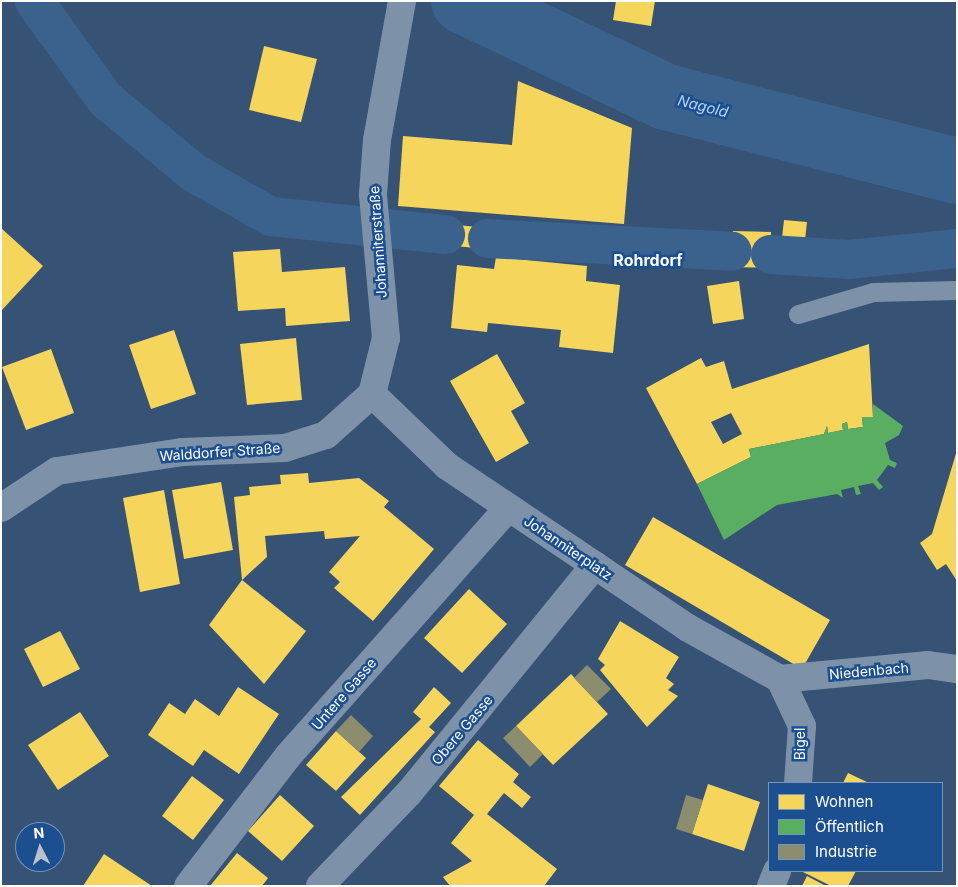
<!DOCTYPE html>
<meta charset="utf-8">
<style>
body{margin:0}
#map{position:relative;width:958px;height:887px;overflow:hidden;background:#365274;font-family:Inter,sans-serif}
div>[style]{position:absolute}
.homes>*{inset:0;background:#f6d55c}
.public>*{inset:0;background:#5aae61}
.industry>*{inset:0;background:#8c8c6e}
.canal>*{height:39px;margin:-19.5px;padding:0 19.5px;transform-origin:19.5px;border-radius:19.5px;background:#3b618d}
.river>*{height:66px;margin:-33px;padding:0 33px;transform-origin:33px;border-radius:33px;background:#3b618d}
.service>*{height:19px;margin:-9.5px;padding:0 9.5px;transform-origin:9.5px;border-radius:9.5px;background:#7d92a8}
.minor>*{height:28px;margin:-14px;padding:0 14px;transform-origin:14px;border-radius:14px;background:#7d92a8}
.tertiary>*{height:28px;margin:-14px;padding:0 14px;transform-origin:14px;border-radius:14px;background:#7d92a8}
span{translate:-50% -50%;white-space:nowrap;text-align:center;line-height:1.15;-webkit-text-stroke:5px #1b4f8f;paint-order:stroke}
.street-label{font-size:14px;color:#fff}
.water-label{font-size:15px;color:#b5d3f5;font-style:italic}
.quarter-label{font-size:16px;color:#fff;font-weight:700}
.frame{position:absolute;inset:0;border:2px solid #fff;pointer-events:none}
.legend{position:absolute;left:768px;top:782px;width:175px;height:90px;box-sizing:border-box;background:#1b4f8f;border:1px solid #7695bc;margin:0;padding:6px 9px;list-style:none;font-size:15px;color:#fff}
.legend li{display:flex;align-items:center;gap:10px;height:25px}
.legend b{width:25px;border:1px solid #7695bc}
.north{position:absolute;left:15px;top:822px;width:50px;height:50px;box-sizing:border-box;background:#1b4f8f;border:1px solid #7695bc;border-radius:50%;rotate:355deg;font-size:14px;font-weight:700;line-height:20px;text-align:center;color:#fff}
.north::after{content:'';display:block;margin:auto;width:18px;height:22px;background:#b9c2ce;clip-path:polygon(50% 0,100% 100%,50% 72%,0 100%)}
</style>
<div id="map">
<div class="homes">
<div style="clip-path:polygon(616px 1px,655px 1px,651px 26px,613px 20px)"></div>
<div style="clip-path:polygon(264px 46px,317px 59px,301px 122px,249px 110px)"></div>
<div style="clip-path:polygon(518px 81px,632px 128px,624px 224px,398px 206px,403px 136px,512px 145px)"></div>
<div style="clip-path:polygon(784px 220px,807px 222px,805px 240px,782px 238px)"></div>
<div style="clip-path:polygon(447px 224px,488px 228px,486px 249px,444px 245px)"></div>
<div style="clip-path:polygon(1px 228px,43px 266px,1px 311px)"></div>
<div style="clip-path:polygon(733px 231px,771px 232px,770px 268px,732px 267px)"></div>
<div style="clip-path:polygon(280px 249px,282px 272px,345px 267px,350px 321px,286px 326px,285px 308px,238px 311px,233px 252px)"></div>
<div style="clip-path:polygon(496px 257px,587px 266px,586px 281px,620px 285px,613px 353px,559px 347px,561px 330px,488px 323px,487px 332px,451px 328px,457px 265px,494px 269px)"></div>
<div style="clip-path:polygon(739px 281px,744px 319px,713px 324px,707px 286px)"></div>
<div style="clip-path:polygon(174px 330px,196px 394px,151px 409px,129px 345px)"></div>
<div style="clip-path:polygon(296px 338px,302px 400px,247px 405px,240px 344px)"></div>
<div style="clip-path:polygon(evenodd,869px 344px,873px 417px,862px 417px,863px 427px,848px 429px,847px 422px,842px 424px,843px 430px,828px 433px,827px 426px,824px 434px,749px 449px,751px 457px,697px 484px,646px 388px,701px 358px,706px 367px,724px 361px,732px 389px,869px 344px,731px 413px,742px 434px,723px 444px,711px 422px,731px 413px)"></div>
<div style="clip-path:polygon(51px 349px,74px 413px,26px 430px,2px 367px)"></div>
<div style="clip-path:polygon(497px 354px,525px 403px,511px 411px,529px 443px,496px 462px,450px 381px)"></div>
<div style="clip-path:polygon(957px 450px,957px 581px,946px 564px,937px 570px,920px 543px,932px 534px)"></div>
<div style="clip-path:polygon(308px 473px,309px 483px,359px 478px,389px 501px,384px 507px,434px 549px,373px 621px,334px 588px,340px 582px,329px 572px,360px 536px,325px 539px,324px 531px,265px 536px,267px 557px,242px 580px,234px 497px,250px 495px,249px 487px,281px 484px,280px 475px)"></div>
<div style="clip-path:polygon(221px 482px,233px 550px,184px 559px,172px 490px)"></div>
<div style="clip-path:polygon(164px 490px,180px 584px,140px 592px,123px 498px)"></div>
<div style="clip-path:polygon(653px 517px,830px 620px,802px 669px,625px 565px)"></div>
<div style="clip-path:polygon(242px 580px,306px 631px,264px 684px,209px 625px)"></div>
<div style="clip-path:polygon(469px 589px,507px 624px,462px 673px,424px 638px)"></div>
<div style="clip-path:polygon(620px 621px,679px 657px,666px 678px,674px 684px,668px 690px,678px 696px,647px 727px,600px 670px,605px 665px,598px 659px)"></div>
<div style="clip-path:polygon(60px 631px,80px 669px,43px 687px,24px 649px)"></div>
<div style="clip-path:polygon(571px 674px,608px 714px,553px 765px,516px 726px)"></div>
<div style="clip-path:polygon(238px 687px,279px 714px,239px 774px,204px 750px,193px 766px,148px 735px,169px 703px,185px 714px,195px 699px,219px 716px)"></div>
<div style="clip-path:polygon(434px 687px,451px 703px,429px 727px,435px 732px,360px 815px,341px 797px,421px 719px,413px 712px)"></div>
<div style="clip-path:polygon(80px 712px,109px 756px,58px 790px,28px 745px)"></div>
<div style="clip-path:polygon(336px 731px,366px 758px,336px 791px,306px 765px)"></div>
<div style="clip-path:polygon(478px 740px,519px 774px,513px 782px,531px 797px,522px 808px,504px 793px,487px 814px,557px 869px,544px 886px,450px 886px,443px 877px,472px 861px,451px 843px,474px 815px,439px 786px)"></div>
<div style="clip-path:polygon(848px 773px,869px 783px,843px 783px)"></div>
<div style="clip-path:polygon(192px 776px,224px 800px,193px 840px,162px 816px)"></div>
<div style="clip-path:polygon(708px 784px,760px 802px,744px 851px,692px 834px)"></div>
<div style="clip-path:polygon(280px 795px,314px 826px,282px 861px,248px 831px)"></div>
<div style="clip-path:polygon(237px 853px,268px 878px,262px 886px,210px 886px)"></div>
<div style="clip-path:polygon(104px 854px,152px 886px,83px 886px)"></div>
<div style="clip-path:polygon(801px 871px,856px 871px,848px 886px,831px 886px)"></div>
<div style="clip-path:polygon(807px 876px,826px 886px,802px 886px)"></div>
</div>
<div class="public">
<div style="clip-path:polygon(873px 404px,903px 426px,899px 435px,885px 443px,890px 460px,897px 463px,895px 468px,888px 465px,877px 480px,883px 487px,879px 490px,873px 483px,858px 486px,861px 494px,856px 495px,854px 487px,841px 490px,843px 498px,837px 494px,777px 505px,724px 540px,697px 484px,751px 457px,749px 449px,824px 434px,827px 426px,828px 433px,843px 430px,842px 424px,847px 422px,848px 429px,863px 427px,862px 417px,873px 417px)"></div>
</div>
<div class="industry">
<div style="clip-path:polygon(587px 665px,611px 689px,597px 702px,574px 678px)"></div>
<div style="clip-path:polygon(351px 715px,373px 736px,359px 752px,336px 731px)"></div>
<div style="clip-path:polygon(516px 726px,543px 754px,530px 767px,503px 738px)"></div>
<div style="clip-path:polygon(686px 795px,703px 800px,692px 834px,676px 829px)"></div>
</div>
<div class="canal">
<div style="left:34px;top:1px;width:121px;rotate:54.1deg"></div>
<div style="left:105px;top:99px;width:114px;rotate:39.7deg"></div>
<div style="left:193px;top:172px;width:89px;rotate:29.7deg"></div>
<div style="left:270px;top:216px;width:176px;rotate:5.9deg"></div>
<div style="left:487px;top:238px;width:245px;rotate:3deg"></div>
<div style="left:770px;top:254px;width:78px;rotate:3.7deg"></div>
<div style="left:848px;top:259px;width:110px;rotate:-5.8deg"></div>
</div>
<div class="river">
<div style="left:464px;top:1px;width:224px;rotate:25.4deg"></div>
<div style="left:666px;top:97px;width:300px;rotate:14.3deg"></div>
</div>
<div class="service">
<div style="left:798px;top:314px;width:78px;rotate:-16.3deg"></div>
<div style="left:873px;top:292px;width:84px;rotate:-1.4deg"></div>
</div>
<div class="minor">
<div style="left:372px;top:394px;width:104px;rotate:43.8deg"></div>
<div style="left:447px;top:466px;width:290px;rotate:33.9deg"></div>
<div style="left:688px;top:628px;width:105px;rotate:29deg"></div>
<div style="left:780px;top:679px;width:149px;rotate:-5.4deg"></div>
<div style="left:928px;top:665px;width:29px;rotate:8deg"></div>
<div style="left:780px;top:679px;width:52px;rotate:64.9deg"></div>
<div style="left:802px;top:726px;width:57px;rotate:94deg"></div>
<div style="left:188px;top:886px;width:164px;rotate:-52.4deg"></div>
<div style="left:288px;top:756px;width:332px;rotate:-48.4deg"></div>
<div style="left:320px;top:886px;width:129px;rotate:-46.3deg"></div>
<div style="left:409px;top:793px;width:294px;rotate:-50.8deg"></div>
<div style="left:771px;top:886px;width:16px;rotate:-68deg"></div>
</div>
<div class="tertiary">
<div style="left:1px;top:508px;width:67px;rotate:-33.5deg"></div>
<div style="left:57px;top:471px;width:126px;rotate:-8.6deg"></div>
<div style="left:182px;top:452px;width:103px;rotate:-2.2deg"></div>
<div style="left:285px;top:448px;width:43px;rotate:-17.6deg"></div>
<div style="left:326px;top:435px;width:62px;rotate:-41.7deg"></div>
<div style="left:372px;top:394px;width:58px;rotate:-76deg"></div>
<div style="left:386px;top:338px;width:145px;rotate:-95.2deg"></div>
<div style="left:373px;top:194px;width:54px;rotate:-85.8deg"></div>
<div style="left:377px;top:140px;width:141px;rotate:-79.8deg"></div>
</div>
<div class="street-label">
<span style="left:378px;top:242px;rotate:-94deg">Johanniterstraße</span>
<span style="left:220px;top:452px;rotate:-4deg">Walddorfer Straße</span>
<span style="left:568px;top:548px;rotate:34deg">Johanniterplatz</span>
<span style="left:869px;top:671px;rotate:-5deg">Niedenbach</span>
<span style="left:344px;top:694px;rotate:-49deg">Untere Gasse</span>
<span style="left:462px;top:730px;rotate:-50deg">Obere Gasse</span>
<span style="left:800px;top:744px;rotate:-90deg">Bigel</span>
</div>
<div class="water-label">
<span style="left:703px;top:106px;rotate:14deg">Nagold</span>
</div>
<div class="quarter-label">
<span style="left:648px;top:260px">Rohrdorf</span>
</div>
<div class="frame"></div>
<ul class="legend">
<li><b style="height:14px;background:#f6d55c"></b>Wohnen</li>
<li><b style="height:14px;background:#5aae61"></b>Öffentlich</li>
<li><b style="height:14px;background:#8c8c6e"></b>Industrie</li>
</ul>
<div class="north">N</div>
</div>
